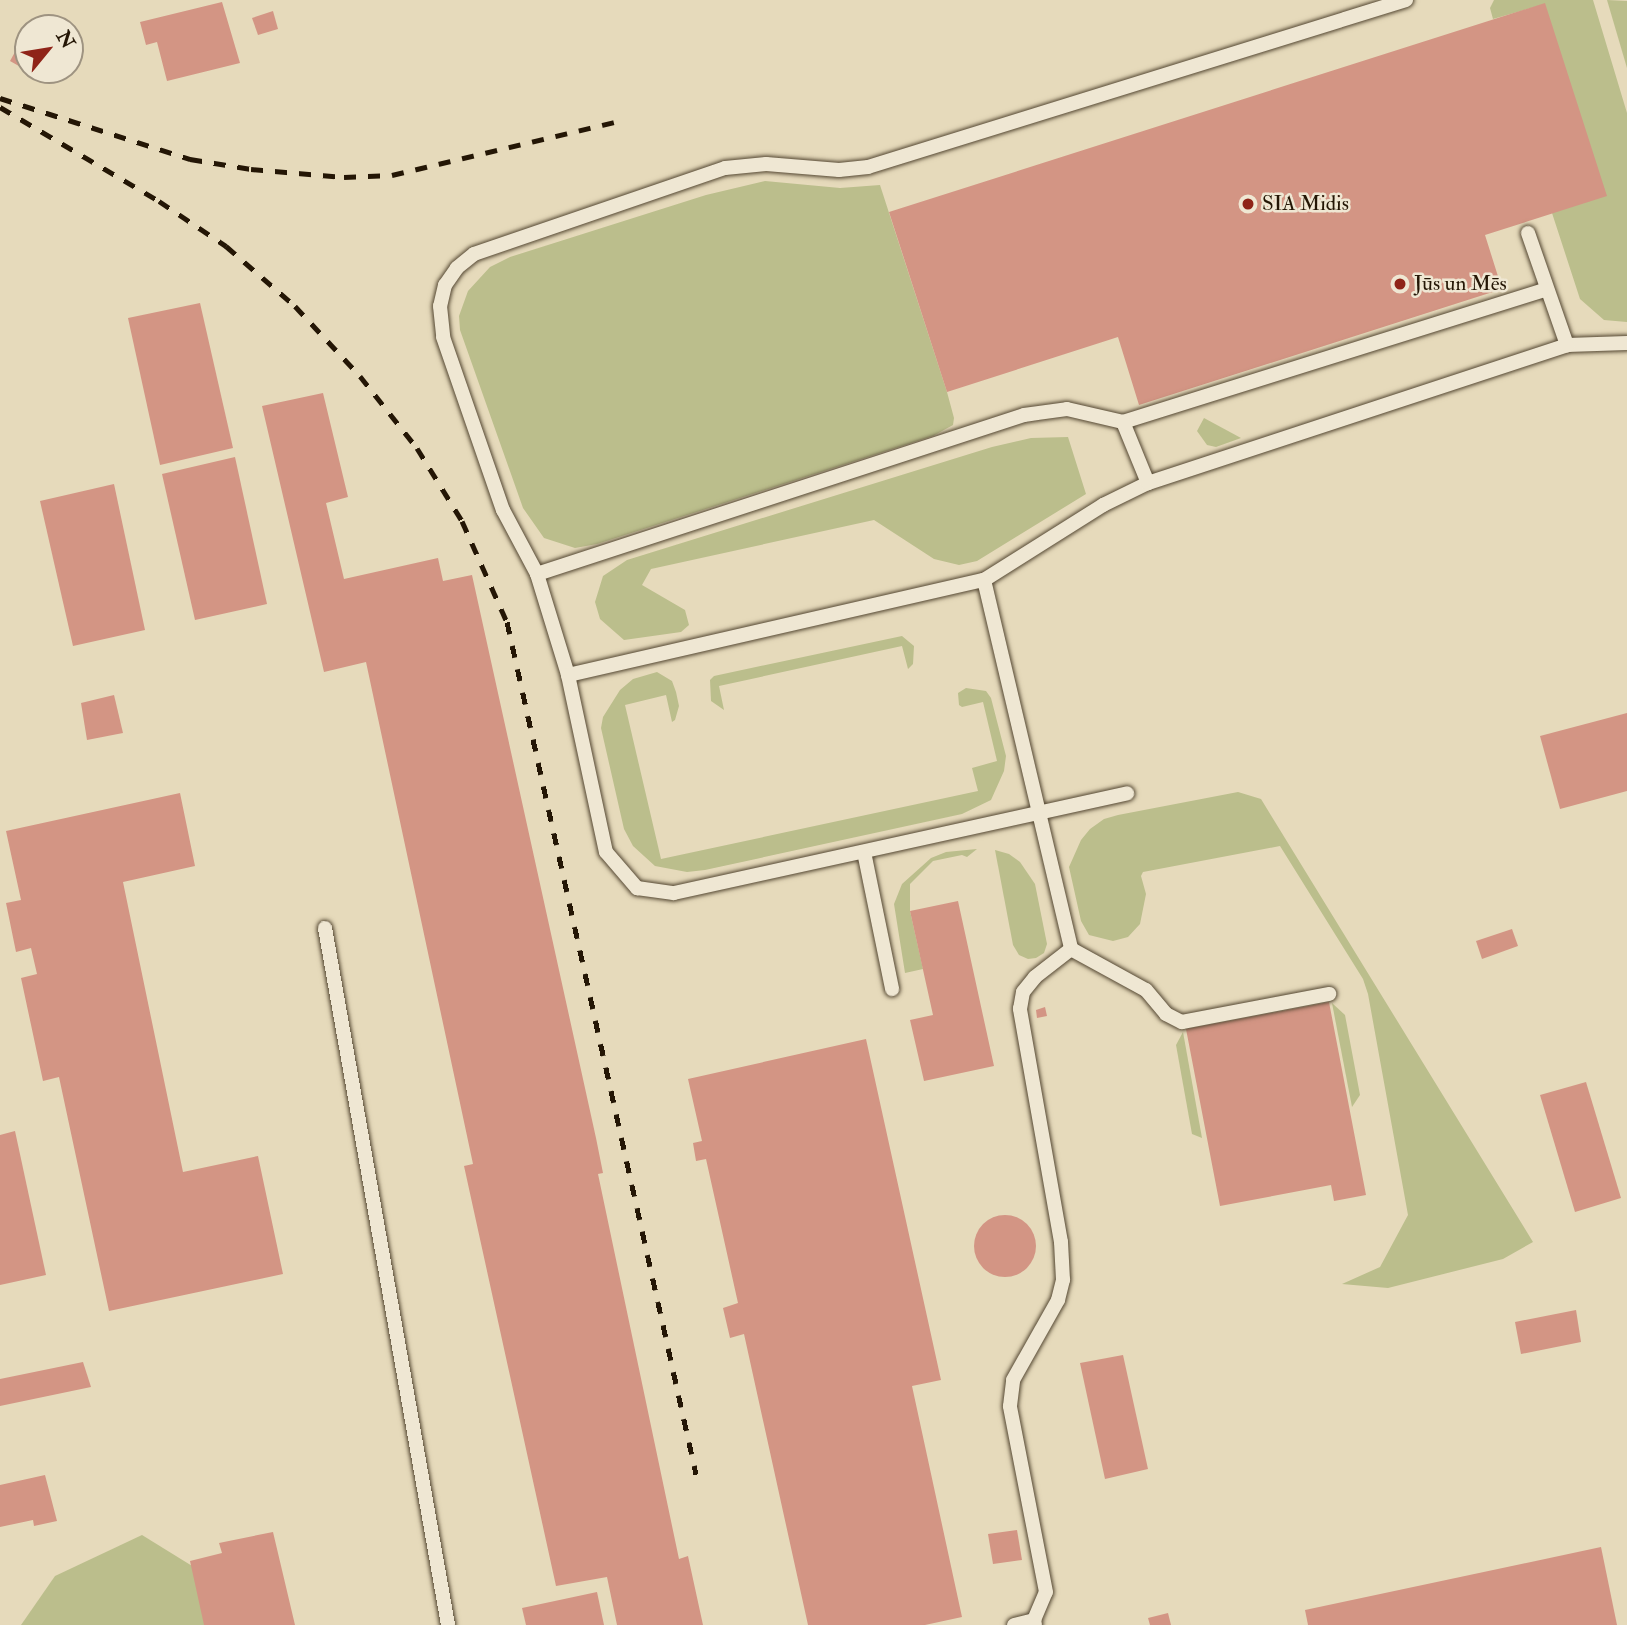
<!DOCTYPE html>
<meta charset="utf-8">
<style>
body{margin:0}
#map{position:relative;width:1627px;height:1625px;overflow:hidden;background:#e6dabb;font-family:"IM FELL Double Pica",serif}
div>[style]{position:absolute}
.green>*{inset:0;background:#bbbe8c}
.building>*{inset:0;background:#d39584}
.round{border-radius:50%}
.roads{filter:drop-shadow(0 0 2px #544732) drop-shadow(0 0 2px #544732)}
.lane>*{height:14px;margin:-7px;padding:0 7px;transform-origin:7px;border-radius:7px;background:#efe7d3}
.rail>*{height:5px;margin-top:-2.5px;transform-origin:0;background:repeating-linear-gradient(90deg,#241605 0 12px,transparent 0 24px)}
.dots>*{width:19px;height:19px;translate:-50% -50%;box-sizing:border-box;border:4px solid #efe7d3;border-radius:50%}
span{translate:-50% -50%;white-space:nowrap;text-align:center;line-height:1.15;-webkit-text-stroke:5px #efe7d3;paint-order:stroke}
.poi-label{font-size:21px;color:#241605}
.left{translate:0 -50%;text-align:left}
.north{position:absolute;left:14px;top:14px;width:70px;height:70px;box-sizing:border-box;background:#efe7d3;border:2px solid #9e9381;border-radius:50%;rotate:60deg;font-size:19px;font-weight:700;line-height:28px;text-align:center;color:#241605}
.north::after{content:'';display:block;margin:auto;width:24px;height:32px;background:#8f2418;clip-path:polygon(50% 0,100% 100%,50% 72%,0 100%)}
</style>
<div id="map">
<div class="green">
<div style="clip-path:polygon(1494px 0,1593px 0,1627px 113px,1627px 322px,1604px 320px,1580px 299px,1552px 213px,1545px 4px,1493px 19px,1490px 8px)"></div>
<div style="clip-path:polygon(1607px 0,1627px 1px,1627px 68px)"></div>
<div style="clip-path:polygon(765px 181px,840px 188px,880px 185px,947px 392px,954px 418px,953px 425px,933px 436px,597px 544px,575px 548px,544px 538px,523px 508px,460px 330px,459px 316px,468px 291px,490px 267px,510px 257px,706px 195px)"></div>
<div style="clip-path:polygon(1204px 418px,1241px 438px,1216px 447px,1207px 445px,1197px 431px)"></div>
<div style="clip-path:polygon(1068px 437px,1086px 494px,977px 561px,959px 565px,934px 559px,874px 520px,651px 569px,642px 585px,685px 610px,689px 625px,681px 632px,624px 640px,600px 619px,595px 602px,603px 576px,627px 560px,992px 447px,1031px 438px)"></div>
<div style="clip-path:polygon(902px 636px,914px 646px,913px 664px,908px 669px,902px 646px,719px 686px,724px 710px,711px 701px,710px 680px,714px 676px)"></div>
<div style="clip-path:polygon(657px 672px,672px 681px,676px 692px,679px 706px,675px 720px,672px 722px,666px 695px,625px 705px,661px 859px,978px 791px,972px 768px,997px 761px,983px 702px,962px 707px,959px 705px,958px 693px,966px 688px,986px 691px,991px 698px,1006px 756px,1004px 771px,991px 800px,962px 814px,705px 870px,687px 872px,655px 866px,633px 846px,624px 829px,601px 728px,603px 717px,620px 690px,633px 679px)"></div>
<div style="clip-path:polygon(1238px 792px,1261px 799px,1533px 1242px,1503px 1259px,1388px 1288px,1342px 1284px,1380px 1267px,1408px 1215px,1368px 994px,1363px 979px,1280px 846px,1143px 872px,1141px 876px,1146px 894px,1140px 924px,1128px 937px,1113px 941px,1089px 935px,1081px 921px,1069px 867px,1081px 840px,1090px 829px,1104px 819px,1118px 815px)"></div>
<div style="clip-path:polygon(977px 849px,967px 857px,962px 855px,933px 861px,910px 884px,910px 911px,923px 969px,905px 973px,894px 904px,902px 884px,931px 858px,946px 852px)"></div>
<div style="clip-path:polygon(995px 850px,1009px 854px,1020px 862px,1035px 884px,1047px 944px,1044px 953px,1036px 958px,1028px 959px,1019px 955px,1013px 945px)"></div>
<div style="clip-path:polygon(1332px 1003px,1345px 1015px,1360px 1095px,1352px 1107px)"></div>
<div style="clip-path:polygon(1183px 1032px,1202px 1138px,1192px 1134px,1176px 1045px)"></div>
<div style="clip-path:polygon(142px 1535px,197px 1569px,214px 1625px,21px 1625px,55px 1576px)"></div>
</div>
<div class="building">
<div style="clip-path:polygon(222px 2px,240px 63px,167px 81px,157px 42px,146px 45px,140px 22px)"></div>
<div style="clip-path:polygon(1545px 3px,1607px 196px,1485px 235px,1502px 289px,1139px 405px,1118px 337px,947px 392px,889px 212px)"></div>
<div style="clip-path:polygon(273px 11px,278px 29px,258px 35px,252px 18px)"></div>
<div style="clip-path:polygon(20px 43px,28px 48px,28px 70px,36px 70px,33px 74px,10px 61px)"></div>
<div style="clip-path:polygon(200px 303px,233px 448px,160px 465px,128px 318px)"></div>
<div style="clip-path:polygon(323px 393px,348px 497px,326px 503px,344px 579px,438px 558px,443px 581px,472px 575px,596px 1138px,603px 1173px,598px 1174px,679px 1559px,688px 1556px,703px 1625px,617px 1625px,607px 1577px,556px 1586px,464px 1166px,473px 1164px,366px 662px,324px 672px,262px 406px)"></div>
<div style="clip-path:polygon(235px 457px,267px 604px,195px 620px,162px 474px)"></div>
<div style="clip-path:polygon(114px 484px,145px 630px,73px 646px,40px 501px)"></div>
<div style="clip-path:polygon(114px 695px,123px 733px,87px 740px,81px 703px)"></div>
<div style="clip-path:polygon(1627px 713px,1627px 791px,1560px 809px,1540px 736px)"></div>
<div style="clip-path:polygon(180px 793px,195px 866px,123px 882px,183px 1172px,258px 1156px,283px 1274px,109px 1311px,59px 1077px,43px 1081px,21px 978px,37px 974px,31px 948px,16px 952px,6px 903px,21px 900px,6px 831px)"></div>
<div style="clip-path:polygon(958px 901px,994px 1066px,924px 1081px,910px 1020px,933px 1015px,910px 911px)"></div>
<div style="clip-path:polygon(1512px 929px,1518px 946px,1482px 959px,1476px 941px)"></div>
<div style="clip-path:polygon(1329px 1002px,1366px 1195px,1334px 1201px,1331px 1185px,1220px 1206px,1186px 1029px)"></div>
<div style="clip-path:polygon(1045px 1007px,1047px 1016px,1037px 1018px,1036px 1010px)"></div>
<div style="clip-path:polygon(866px 1039px,941px 1380px,912px 1386px,962px 1617px,925px 1625px,808px 1625px,744px 1334px,730px 1338px,723px 1308px,738px 1303px,706px 1159px,696px 1161px,693px 1143px,702px 1141px,688px 1079px)"></div>
<div style="clip-path:polygon(1586px 1082px,1621px 1198px,1575px 1212px,1540px 1095px)"></div>
<div style="clip-path:polygon(15px 1131px,46px 1275px,0 1285px,0 1135px)"></div>
<div class="round" style="left:974px;top:1215px;width:62px;height:62px"></div>
<div style="clip-path:polygon(1576px 1310px,1581px 1342px,1521px 1354px,1515px 1322px)"></div>
<div style="clip-path:polygon(1123px 1355px,1148px 1469px,1105px 1479px,1080px 1363px)"></div>
<div style="clip-path:polygon(83px 1362px,91px 1387px,0 1406px,0 1379px)"></div>
<div style="clip-path:polygon(45px 1475px,57px 1521px,34px 1526px,33px 1520px,0 1527px,0 1485px)"></div>
<div style="clip-path:polygon(1017px 1530px,1022px 1560px,993px 1564px,988px 1534px)"></div>
<div style="clip-path:polygon(273px 1532px,295px 1625px,204px 1625px,190px 1561px,222px 1553px,219px 1543px)"></div>
<div style="clip-path:polygon(1601px 1547px,1617px 1625px,1308px 1625px,1305px 1610px)"></div>
<div style="clip-path:polygon(597px 1592px,604px 1625px,526px 1625px,522px 1608px)"></div>
<div style="clip-path:polygon(1168px 1613px,1171px 1625px,1150px 1625px,1148px 1618px)"></div>
</div>
<div class="roads">
<div class="lane">
<div style="left:1406px;top:0;width:563px;rotate:162.76deg"></div>
<div style="left:868px;top:167px;width:29px;rotate:174deg"></div>
<div style="left:839px;top:170px;width:73px;rotate:-175.3deg"></div>
<div style="left:766px;top:164px;width:41px;rotate:174.4deg"></div>
<div style="left:725px;top:168px;width:265px;rotate:161.1deg"></div>
<div style="left:474px;top:254px;width:22px;rotate:141deg"></div>
<div style="left:457px;top:268px;width:21px;rotate:125deg"></div>
<div style="left:445px;top:285px;width:22px;rotate:103deg"></div>
<div style="left:440px;top:306px;width:31px;rotate:84deg"></div>
<div style="left:443px;top:337px;width:183px;rotate:70.9deg"></div>
<div style="left:503px;top:510px;width:72px;rotate:62deg"></div>
<div style="left:537px;top:574px;width:106px;rotate:72.9deg"></div>
<div style="left:568px;top:675px;width:427px;rotate:-12.9deg"></div>
<div style="left:984px;top:580px;width:141px;rotate:-32.2deg"></div>
<div style="left:1103px;top:505px;width:50px;rotate:-26.1deg"></div>
<div style="left:1148px;top:483px;width:441px;rotate:-18.2deg"></div>
<div style="left:1567px;top:345px;width:60px;rotate:-1.9deg"></div>
<div style="left:1528px;top:233px;width:119px;rotate:70.8deg"></div>
<div style="left:1123px;top:422px;width:444px;rotate:-17.4deg"></div>
<div style="left:537px;top:574px;width:512px;rotate:-18.08deg"></div>
<div style="left:1024px;top:415px;width:43px;rotate:-7.9deg"></div>
<div style="left:1067px;top:409px;width:57px;rotate:13.1deg"></div>
<div style="left:1123px;top:422px;width:66px;rotate:67.7deg"></div>
<div style="left:984px;top:580px;width:379px;rotate:76.7deg"></div>
<div style="left:568px;top:675px;width:181px;rotate:77.9deg"></div>
<div style="left:606px;top:852px;width:48px;rotate:49.3deg"></div>
<div style="left:637px;top:888px;width:37px;rotate:8deg"></div>
<div style="left:674px;top:893px;width:464px;rotate:-12.4deg"></div>
<div style="left:864px;top:852px;width:140px;rotate:78.4deg"></div>
<div style="left:325px;top:928px;width:708px;rotate:79.99deg"></div>
<div style="left:1071px;top:949px;width:85px;rotate:28.7deg"></div>
<div style="left:1146px;top:990px;width:31px;rotate:50deg"></div>
<div style="left:1166px;top:1014px;width:18px;rotate:27deg"></div>
<div style="left:1182px;top:1022px;width:150px;rotate:-10.8deg"></div>
<div style="left:1034px;top:1620px;width:30px;rotate:-67deg"></div>
<div style="left:1046px;top:1592px;width:189px;rotate:-101deg"></div>
<div style="left:1010px;top:1406px;width:26px;rotate:-83deg"></div>
<div style="left:1013px;top:1380px;width:92px;rotate:-60.6deg"></div>
<div style="left:1058px;top:1300px;width:21px;rotate:-76deg"></div>
<div style="left:1063px;top:1280px;width:38px;rotate:-93deg"></div>
<div style="left:1061px;top:1242px;width:237px;rotate:-100deg"></div>
<div style="left:1020px;top:1009px;width:17px;rotate:-80deg"></div>
<div style="left:1023px;top:992px;width:19px;rotate:-51deg"></div>
<div style="left:1035px;top:977px;width:46px;rotate:-37.9deg"></div>
<div style="left:1014px;top:1625px;width:21px;rotate:-14deg"></div>
<div style="left:1034px;top:1620px;width:5px;rotate:79deg"></div>
</div>
</div>
<div class="rail">
<div style="left:0;top:98px;width:200px;rotate:17.8deg"></div>
<div style="left:190px;top:159px;width:62px;rotate:9.3deg"></div>
<div style="left:251px;top:169px;width:93px;rotate:4.9deg"></div>
<div style="left:344px;top:177px;width:48px;rotate:-2.4deg"></div>
<div style="left:392px;top:175px;width:237px;rotate:-13.4deg"></div>
<div style="left:0;top:107px;width:185px;rotate:30.6deg"></div>
<div style="left:159px;top:201px;width:81px;rotate:33.9deg"></div>
<div style="left:226px;top:246px;width:91px;rotate:41deg"></div>
<div style="left:295px;top:306px;width:96px;rotate:47.1deg"></div>
<div style="left:360px;top:376px;width:92px;rotate:51.6deg"></div>
<div style="left:417px;top:448px;width:86px;rotate:58.3deg"></div>
<div style="left:462px;top:521px;width:111px;rotate:66deg"></div>
<div style="left:507px;top:622px;width:873px;rotate:77.49deg"></div>
</div>
<div class="dots">
<div style="left:1248px;top:204px;background:#8f2418"></div>
<div style="left:1400px;top:284px;background:#8f2418"></div>
</div>
<div class="poi-label">
<span class="left" style="left:1262px;top:204px">SIA Midis</span>
<span class="left" style="left:1414px;top:284px">Jūs un Mēs</span>
</div>
<div class="north">N</div>
</div>
